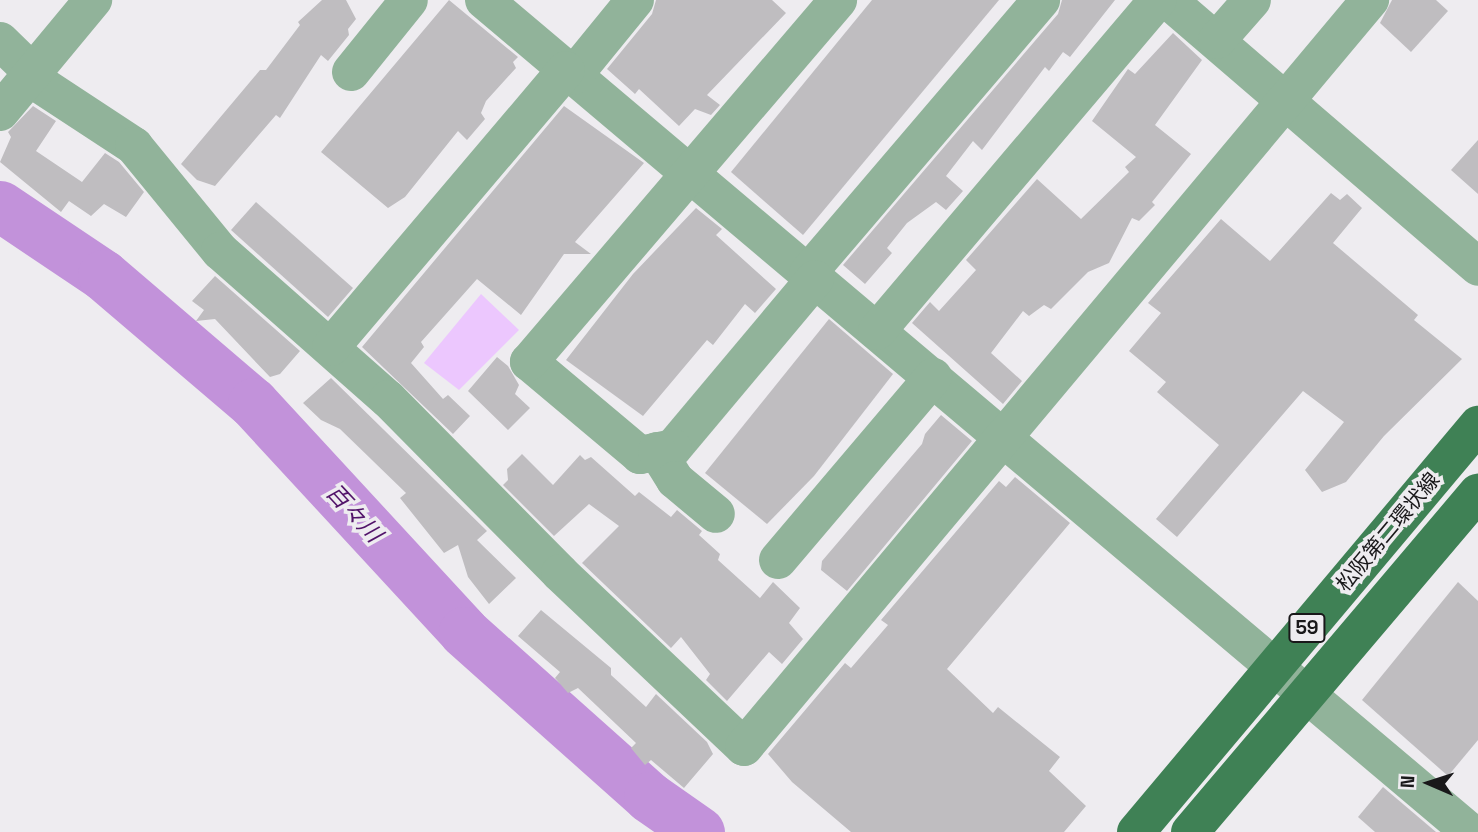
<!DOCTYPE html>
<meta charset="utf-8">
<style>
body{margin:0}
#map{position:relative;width:1478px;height:832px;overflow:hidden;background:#eeecf0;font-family:"Space Grotesk","Noto Sans JP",sans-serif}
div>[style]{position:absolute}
.green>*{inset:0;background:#ecc7fe}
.river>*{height:51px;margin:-25.5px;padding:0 25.5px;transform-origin:25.5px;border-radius:25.5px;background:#c292da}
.building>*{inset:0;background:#bfbdc0}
.minor>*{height:38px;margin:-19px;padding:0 19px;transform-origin:19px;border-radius:19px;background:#91b39a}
.major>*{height:38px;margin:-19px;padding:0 19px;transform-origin:19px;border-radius:19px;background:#3f8155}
span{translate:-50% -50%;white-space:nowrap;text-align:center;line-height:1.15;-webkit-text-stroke:7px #eeecf0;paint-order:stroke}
.shield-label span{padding:2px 5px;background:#eeecf0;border:2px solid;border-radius:5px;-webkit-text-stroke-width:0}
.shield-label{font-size:19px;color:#19181a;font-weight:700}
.street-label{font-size:21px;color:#19181a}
.water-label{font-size:23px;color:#511369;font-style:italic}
.north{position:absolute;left:1394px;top:748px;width:70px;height:70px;-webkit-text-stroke:5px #eeecf0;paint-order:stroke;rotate:273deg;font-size:19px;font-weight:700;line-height:28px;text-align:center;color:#19181a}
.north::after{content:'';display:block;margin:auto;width:24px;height:32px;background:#19181a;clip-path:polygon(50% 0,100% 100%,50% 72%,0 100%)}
</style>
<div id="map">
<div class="green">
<div style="clip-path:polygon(481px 294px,519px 330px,459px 390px,424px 363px)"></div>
</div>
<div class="river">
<div style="left:0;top:206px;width:124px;rotate:33.8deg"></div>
<div style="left:103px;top:275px;width:197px;rotate:40.5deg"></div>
<div style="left:253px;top:403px;width:311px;rotate:47.3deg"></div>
<div style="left:464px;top:632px;width:248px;rotate:41.7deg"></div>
<div style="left:649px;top:797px;width:61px;rotate:35deg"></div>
</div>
<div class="building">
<div style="clip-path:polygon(322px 0,346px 0,356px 19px,348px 29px,349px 35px,328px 61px,321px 55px,280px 118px,276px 115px,215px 186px,197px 180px,181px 164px,260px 70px,266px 70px,300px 25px,298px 22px)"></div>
<div style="clip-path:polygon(449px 0,518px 57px,513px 62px,516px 68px,486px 101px,481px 113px,485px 119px,467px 140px,458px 131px,405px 197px,388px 208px,321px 152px)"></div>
<div style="clip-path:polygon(656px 0,772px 0,786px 13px,707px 95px,720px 105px,711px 115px,695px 109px,679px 126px,639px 89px,635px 94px,607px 69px,652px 14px)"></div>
<div style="clip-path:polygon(872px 0,999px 0,803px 235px,731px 172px)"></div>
<div style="clip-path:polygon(1062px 0,1115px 0,1070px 57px,1063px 52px,1049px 71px,1045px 67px,982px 150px,973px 141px,946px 176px,963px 191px,946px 210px,936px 202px,907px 223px,887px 248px,892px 253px,865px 284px,843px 265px,1058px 14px)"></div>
<div style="clip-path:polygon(1392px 0,1436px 0,1448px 11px,1411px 52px,1380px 23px)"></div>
<div style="clip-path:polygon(1173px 33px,1202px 60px,1155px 125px,1191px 154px,1152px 202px,1155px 205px,1139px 221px,1132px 218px,1109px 263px,1088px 272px,1051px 309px,1044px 305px,1029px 316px,1023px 311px,991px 353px,1022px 381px,1003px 404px,912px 323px,930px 302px,939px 311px,976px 270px,966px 260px,1037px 179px,1081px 219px,1129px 172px,1125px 167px,1136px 157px,1092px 121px,1128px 69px,1135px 74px)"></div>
<div style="clip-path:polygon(33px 106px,56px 121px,36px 151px,82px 182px,105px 153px,119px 162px,144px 192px,126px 217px,104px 204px,91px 216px,69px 201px,61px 212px,0 162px,11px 137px,8px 132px)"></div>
<div style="clip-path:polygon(564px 106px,644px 163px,575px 242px,591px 254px,564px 254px,521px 315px,477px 279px,421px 342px,424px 347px,411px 363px,443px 399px,448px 395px,470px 416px,453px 434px,362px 347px)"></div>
<div style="clip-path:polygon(1478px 140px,1478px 194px,1451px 170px)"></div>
<div style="clip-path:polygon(1331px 193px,1340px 200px,1347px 194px,1362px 208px,1333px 243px,1418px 315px,1414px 320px,1462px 359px,1384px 436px,1346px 482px,1322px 492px,1305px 470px,1344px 422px,1303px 391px,1177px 537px,1156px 519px,1219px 445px,1157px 392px,1166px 382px,1129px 351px,1161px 313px,1148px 303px,1221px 219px,1270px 261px)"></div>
<div style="clip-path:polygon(256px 202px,353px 288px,328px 317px,231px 230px)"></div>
<div style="clip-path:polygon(696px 208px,722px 229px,716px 235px,776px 289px,755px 313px,745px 304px,713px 345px,707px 340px,643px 416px,566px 360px,633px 274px)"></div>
<div style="clip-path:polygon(215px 276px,300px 351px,280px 374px,270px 377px,215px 319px,196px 321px,204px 310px,192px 301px)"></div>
<div style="clip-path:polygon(829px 319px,893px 374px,814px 476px,767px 524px,705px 473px)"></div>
<div style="clip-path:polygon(497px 357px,508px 366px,519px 385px,515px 394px,530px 408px,508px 430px,468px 391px)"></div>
<div style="clip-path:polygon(331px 378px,487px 531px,477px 540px,516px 578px,489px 604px,468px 577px,458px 545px,444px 553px,400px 498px,406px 493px,340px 429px,321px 420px,303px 403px)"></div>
<div style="clip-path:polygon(941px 415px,972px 441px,847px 591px,821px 570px,822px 561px,922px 444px,925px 434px)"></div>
<div style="clip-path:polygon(522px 454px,553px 485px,580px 455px,585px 460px,591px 457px,635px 496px,639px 492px,671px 517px,677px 510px,702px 531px,699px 535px,720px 554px,718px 560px,760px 598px,773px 582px,800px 608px,789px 623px,803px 639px,782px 664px,769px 652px,727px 701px,706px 680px,710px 674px,681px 637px,671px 648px,582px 563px,619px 526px,589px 504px,554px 536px,503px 485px,508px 480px,507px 469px)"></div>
<div style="clip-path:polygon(1015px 477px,1070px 523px,947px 669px,993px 713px,998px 707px,1060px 757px,1049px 771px,1086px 806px,1064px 832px,851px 832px,792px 782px,768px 754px,845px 663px,851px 668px,888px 625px,881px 620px,999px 481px,1006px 487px)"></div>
<div style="clip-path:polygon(1458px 582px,1478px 601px,1478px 740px,1448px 776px,1362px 700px)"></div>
<div style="clip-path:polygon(541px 610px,611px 668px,611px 675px,646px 707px,656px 694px,707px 742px,713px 754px,684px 788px,651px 760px,645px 765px,631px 748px,636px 743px,578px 688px,568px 693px,555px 678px,560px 672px,518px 636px)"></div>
<div style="clip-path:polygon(1383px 787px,1436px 832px,1375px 832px,1358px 817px)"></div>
</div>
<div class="minor">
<div style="left:484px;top:0;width:1290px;rotate:40.16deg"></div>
<div style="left:1168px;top:0;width:409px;rotate:40.7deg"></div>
<div style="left:1217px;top:40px;width:53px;rotate:-48.8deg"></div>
<div style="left:0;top:41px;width:45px;rotate:44.1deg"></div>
<div style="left:351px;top:72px;width:92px;rotate:-51.1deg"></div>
<div style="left:573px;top:76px;width:98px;rotate:-50.8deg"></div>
<div style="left:29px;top:77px;width:126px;rotate:33.3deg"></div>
<div style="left:134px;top:146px;width:136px;rotate:50.7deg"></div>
<div style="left:220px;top:251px;width:224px;rotate:41.4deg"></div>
<div style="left:388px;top:399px;width:245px;rotate:45.3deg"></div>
<div style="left:560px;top:573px;width:253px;rotate:43.4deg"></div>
<div style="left:744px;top:747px;width:975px;rotate:-50.04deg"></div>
<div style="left:0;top:112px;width:146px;rotate:-50.3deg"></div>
<div style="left:808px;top:273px;width:359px;rotate:-49.5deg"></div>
<div style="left:815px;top:279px;width:221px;rotate:130deg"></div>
<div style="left:673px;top:448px;width:34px;rotate:168deg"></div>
<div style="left:640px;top:455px;width:145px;rotate:-140deg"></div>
<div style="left:529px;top:362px;width:476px;rotate:-49.5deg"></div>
<div style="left:877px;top:331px;width:434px;rotate:-49.7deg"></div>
<div style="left:331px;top:347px;width:363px;rotate:-49.7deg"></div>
<div style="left:657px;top:451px;width:34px;rotate:58deg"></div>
<div style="left:675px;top:480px;width:53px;rotate:39.7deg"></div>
<div style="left:778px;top:560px;width:240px;rotate:-49.7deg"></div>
</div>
<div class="major">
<div style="left:1136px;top:832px;width:532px;rotate:-49.96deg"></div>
<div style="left:1190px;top:832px;width:445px;rotate:-49.7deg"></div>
</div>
<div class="shield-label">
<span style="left:1307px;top:628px">59</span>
</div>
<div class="street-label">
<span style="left:1388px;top:532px;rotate:-50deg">松阪第二環状線</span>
</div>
<div class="water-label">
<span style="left:354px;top:513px;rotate:47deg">百々川</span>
</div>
<div class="north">N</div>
</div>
